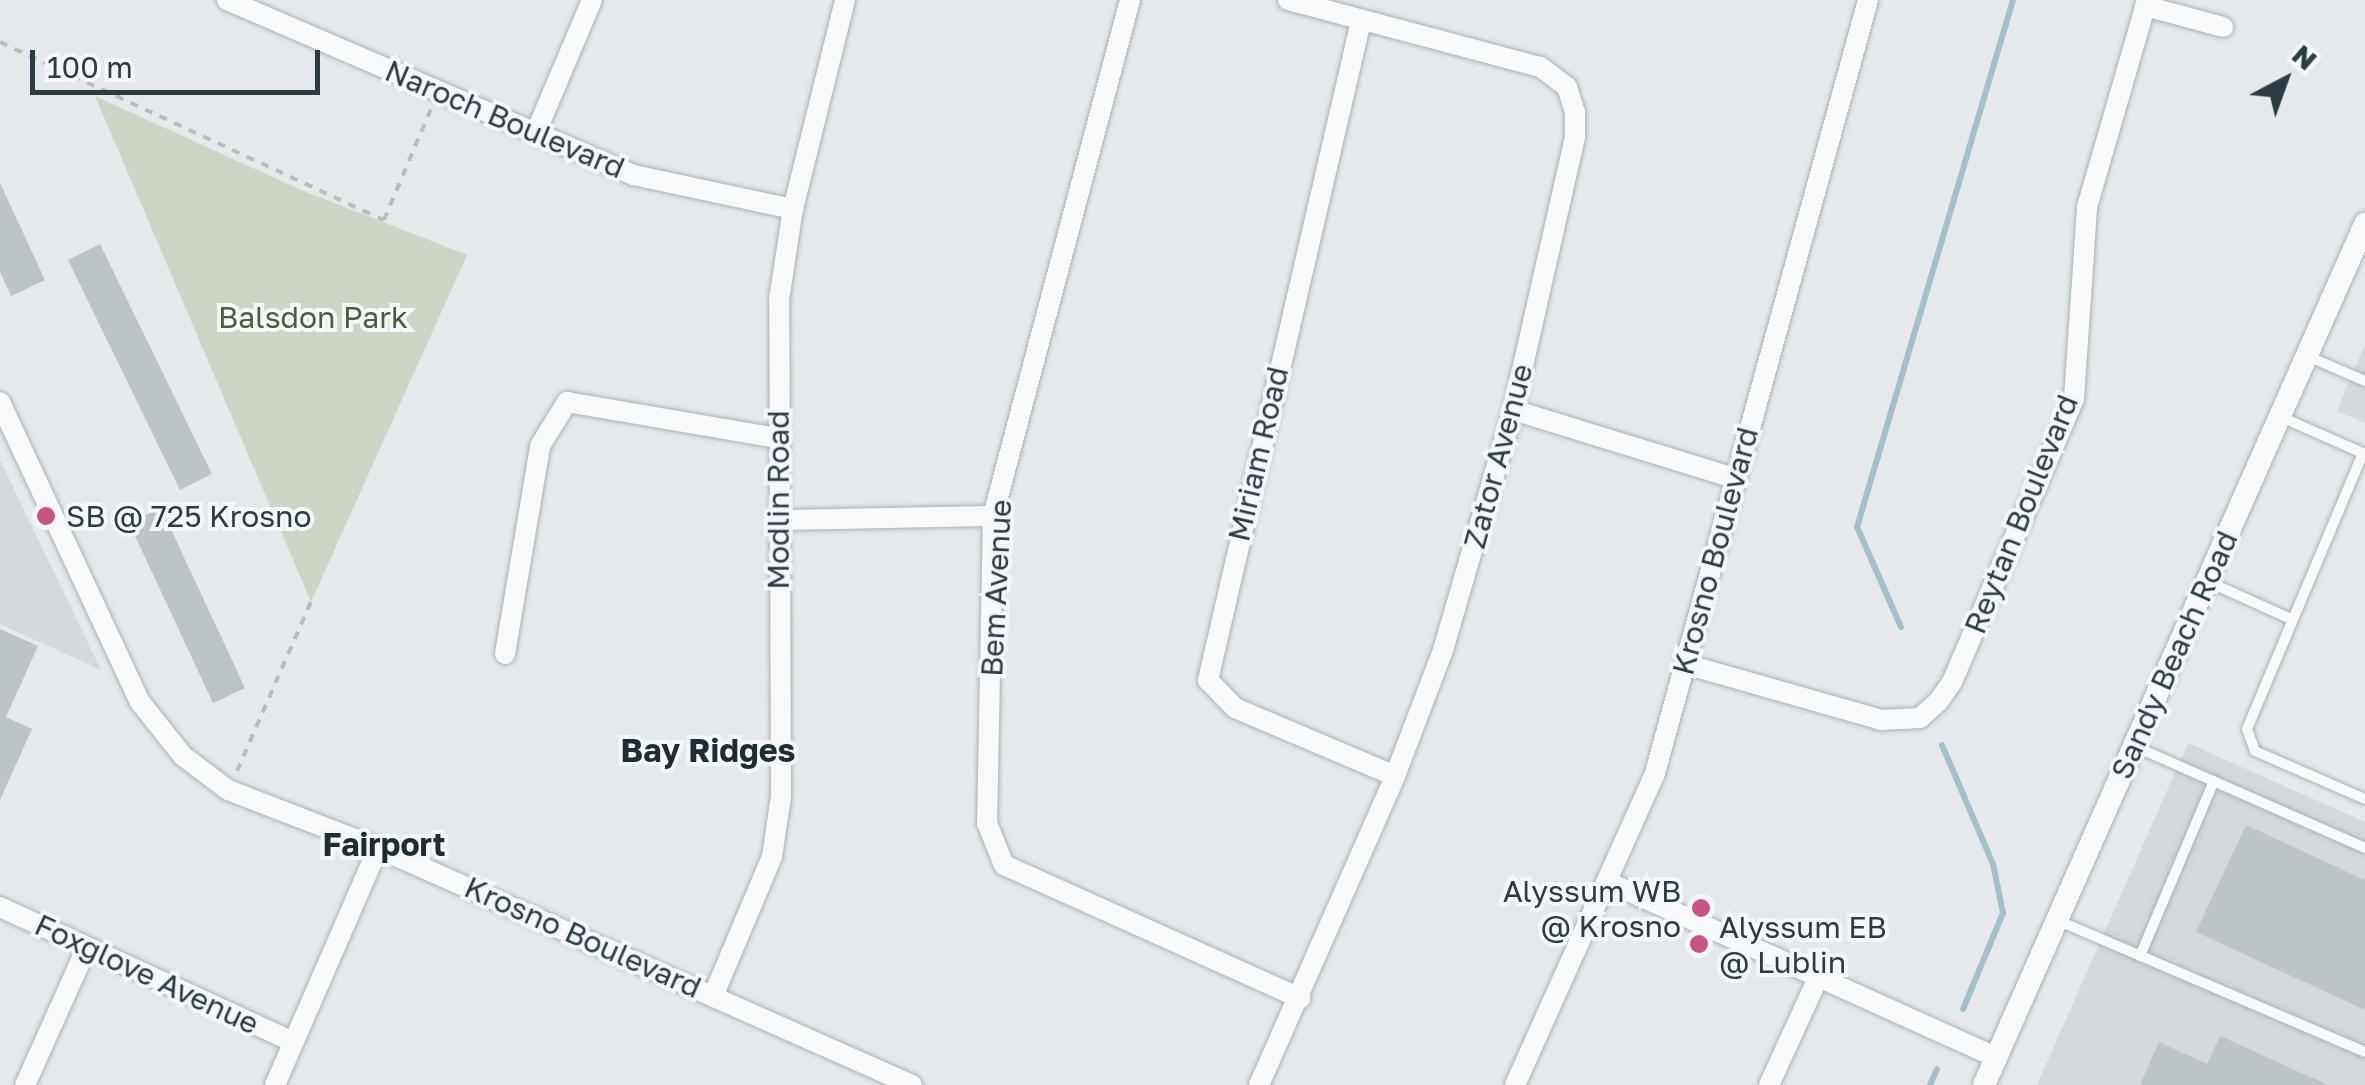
<!DOCTYPE html>
<style>
body{margin:0}
#map{position:relative;width:2365px;height:1085px;overflow:hidden;background:#e5e9eb;font-family:"Golos Text",sans-serif}
div>[style]{position:absolute}
.built>*{inset:0;background:#d3d9dd}
.green>*{inset:0;background:#ced5c6}
.stream>*{height:6px;margin:-3px;padding:0 3px;transform-origin:3px;border-radius:3px;background:#a3bfc8}
.building>*{inset:0;background:#bcc4c8}
.path>*{height:4px;margin-top:-2px;transform-origin:0;background:repeating-linear-gradient(90deg,#b6bcbf 0 8px,transparent 0 16px)}
.roads{filter:drop-shadow(0 0 2px #aab1b5) drop-shadow(0 0 2px #aab1b5)}
.service>*{height:10px;margin:-5px;padding:0 5px;transform-origin:5px;border-radius:5px;background:#f7f9fa}
.minor>*{height:20px;margin:-10px;padding:0 10px;transform-origin:10px;border-radius:10px;background:#f7f9fa}
.tertiary>*{height:22px;margin:-11px;padding:0 11px;transform-origin:11px;border-radius:11px;background:#f7f9fa}
.dots>*{width:28px;height:28px;translate:-50% -50%;box-sizing:border-box;border:5px solid #f4f7f9;border-radius:50%}
span{translate:-50% -50%;white-space:nowrap;text-align:center;line-height:1.15;-webkit-text-stroke:8px #f4f7f9;paint-order:stroke}
.street-label{font-size:30px;color:#2d3b43}
.park-label{font-size:30px;color:#4b5e3b}
.poi-label{font-size:30px;color:#2d3b43}
.left{translate:0 -50%;text-align:left}
.right{translate:-100% -50%;text-align:right}
.neighbourhood-label{font-size:32px;color:#1f2c34;font-weight:700}
.north{position:absolute;left:2235px;top:30px;width:100px;height:100px;-webkit-text-stroke:8px #f4f7f9;paint-order:stroke;rotate:41deg;font-size:28px;font-weight:700;line-height:40px;text-align:center;color:#2d3b43}
.north::after{content:'';display:block;margin:auto;width:35px;height:45px;background:#2d3b43;clip-path:polygon(50% 0,100% 100%,50% 72%,0 100%)}
.scale{position:absolute;left:30px;top:50px;width:290px;height:45px;box-sizing:border-box;border:5px solid #2d3b43;border-top:0;padding-left:12px;font-size:30px;line-height:35px;white-space:nowrap;color:#2d3b43;-webkit-text-stroke:8px #f4f7f9;paint-order:stroke}
</style>
<div id="map">
<div class="built">
<div style="clip-path:polygon(2365px 344px,2365px 423px,2337px 411px)"></div>
<div style="clip-path:polygon(0 460px,101px 670px,0 624px)"></div>
<div style="clip-path:polygon(2188px 743px,2365px 822px,2365px 1085px,2037px 1085px)"></div>
</div>
<div class="green">
<div style="clip-path:polygon(95px 96px,299px 189px,467px 255px,311px 602px)"></div>
</div>
<div class="stream">
<div style="left:1901px;top:627px;width:109px;rotate:-113.7deg"></div>
<div style="left:1857px;top:527px;width:550px;rotate:-73.51deg"></div>
<div style="left:1942px;top:745px;width:129px;rotate:66.8deg"></div>
<div style="left:1993px;top:864px;width:50px;rotate:78.5deg"></div>
<div style="left:2003px;top:913px;width:104px;rotate:112.6deg"></div>
<div style="left:1930px;top:1085px;width:17px;rotate:-66deg"></div>
</div>
<div class="building">
<div style="clip-path:polygon(0 183px,45px 280px,11px 296px,0 272px)"></div>
<div style="clip-path:polygon(100px 244px,212px 474px,180px 490px,68px 260px)"></div>
<div style="clip-path:polygon(161px 508px,245px 688px,213px 703px,129px 523px)"></div>
<div style="clip-path:polygon(0 629px,38px 646px,6px 717px,32px 729px,0 800px)"></div>
<div style="clip-path:polygon(2246px 825px,2365px 880px,2365px 1010px,2196px 932px)"></div>
<div style="clip-path:polygon(2220px 1036px,2328px 1085px,2140px 1085px,2159px 1042px,2207px 1064px)"></div>
</div>
<div class="path">
<div style="left:0;top:42px;width:423px;rotate:24.9deg"></div>
<div style="left:384px;top:220px;width:121px;rotate:-67.1deg"></div>
<div style="left:237px;top:771px;width:184px;rotate:-66.4deg"></div>
</div>
<div class="roads">
<div class="service">
<div style="left:2307px;top:356px;width:63px;rotate:23.3deg"></div>
<div style="left:2281px;top:417px;width:92px;rotate:23.8deg"></div>
<div style="left:2363px;top:453px;width:299px;rotate:112.8deg"></div>
<div style="left:2247px;top:729px;width:23px;rotate:70deg"></div>
<div style="left:2255px;top:751px;width:120px;rotate:23.6deg"></div>
<div style="left:2207px;top:581px;width:94px;rotate:24.4deg"></div>
<div style="left:2134px;top:746px;width:253px;rotate:23.8deg"></div>
<div style="left:2057px;top:920px;width:335px;rotate:23.2deg"></div>
<div style="left:2140px;top:956px;width:190px;rotate:-67.1deg"></div>
</div>
<div class="minor">
<div style="left:227px;top:0;width:443px;rotate:23.3deg"></div>
<div style="left:634px;top:175px;width:163px;rotate:12.1deg"></div>
<div style="left:1130px;top:0;width:534px;rotate:104.87deg"></div>
<div style="left:993px;top:516px;width:307px;rotate:91.1deg"></div>
<div style="left:987px;top:823px;width:45px;rotate:68deg"></div>
<div style="left:1004px;top:865px;width:325px;rotate:24.2deg"></div>
<div style="left:2145px;top:6px;width:81px;rotate:15.1deg"></div>
<div style="left:1361px;top:21px;width:677px;rotate:103.07deg"></div>
<div style="left:1208px;top:680px;width:39px;rotate:46deg"></div>
<div style="left:1235px;top:708px;width:174px;rotate:23deg"></div>
<div style="left:536px;top:132px;width:143px;rotate:-67deg"></div>
<div style="left:0;top:402px;width:331px;rotate:65deg"></div>
<div style="left:140px;top:702px;width:69px;rotate:51.5deg"></div>
<div style="left:183px;top:756px;width:56px;rotate:37.1deg"></div>
<div style="left:228px;top:790px;width:161px;rotate:21.1deg"></div>
<div style="left:378px;top:848px;width:584px;rotate:23.93deg"></div>
<div style="left:1513px;top:410px;width:231px;rotate:17.1deg"></div>
<div style="left:782px;top:520px;width:211px;rotate:-1.1deg"></div>
<div style="left:505px;top:654px;width:211px;rotate:-80.4deg"></div>
<div style="left:540px;top:446px;width:52px;rotate:-58.5deg"></div>
<div style="left:567px;top:402px;width:213px;rotate:9.7deg"></div>
<div style="left:1685px;top:664px;width:204px;rotate:15.9deg"></div>
<div style="left:1881px;top:720px;width:39px;rotate:-3deg"></div>
<div style="left:1920px;top:718px;width:24px;rotate:-42deg"></div>
<div style="left:1938px;top:702px;width:24px;rotate:-55deg"></div>
<div style="left:1952px;top:682px;width:308px;rotate:-66.7deg"></div>
<div style="left:2074px;top:399px;width:192px;rotate:-86.1deg"></div>
<div style="left:2087px;top:207px;width:216px;rotate:-73.8deg"></div>
<div style="left:1608px;top:882px;width:426px;rotate:24.3deg"></div>
<div style="left:0;top:907px;width:323px;rotate:24.7deg"></div>
<div style="left:714px;top:994px;width:149px;rotate:-67.1deg"></div>
<div style="left:772px;top:857px;width:62px;rotate:-81.6deg"></div>
<div style="left:781px;top:796px;width:496px;rotate:-90.2deg"></div>
<div style="left:779px;top:300px;width:92px;rotate:-81.3deg"></div>
<div style="left:793px;top:209px;width:215px;rotate:-76deg"></div>
<div style="left:25px;top:1085px;width:151px;rotate:-65.8deg"></div>
<div style="left:275px;top:1085px;width:258px;rotate:-66.5deg"></div>
<div style="left:1259px;top:1085px;width:338px;rotate:-66.2deg"></div>
<div style="left:1395px;top:776px;width:135px;rotate:-69.1deg"></div>
<div style="left:1443px;top:650px;width:250px;rotate:-73.7deg"></div>
<div style="left:1513px;top:410px;width:280px;rotate:-77.2deg"></div>
<div style="left:1575px;top:137px;width:25px;rotate:-90deg"></div>
<div style="left:1575px;top:112px;width:26px;rotate:-108deg"></div>
<div style="left:1567px;top:87px;width:34px;rotate:-143deg"></div>
<div style="left:1540px;top:67px;width:261px;rotate:-165.1deg"></div>
<div style="left:1515px;top:1085px;width:342px;rotate:-65.8deg"></div>
<div style="left:1655px;top:773px;width:802px;rotate:-74.59deg"></div>
<div style="left:1769px;top:1085px;width:120px;rotate:-65.4deg"></div>
</div>
<div class="tertiary">
<div style="left:1984px;top:1085px;width:942px;rotate:-66.13deg"></div>
</div>
</div>
<div class="dots">
<div style="left:46px;top:516px;background:#c65484"></div>
<div style="left:1701px;top:908px;background:#c65484"></div>
<div style="left:1699px;top:944px;background:#c65484"></div>
</div>
<div class="street-label">
<span style="left:505px;top:119px;rotate:23deg">Naroch Boulevard</span>
<span style="left:1258px;top:454px;rotate:-77deg">Miriam Road</span>
<span style="left:1498px;top:456px;rotate:-75deg">Zator Avenue</span>
<span style="left:778px;top:500px;rotate:-90deg">Modlin Road</span>
<span style="left:2021px;top:514px;rotate:-68deg">Reytan Boulevard</span>
<span style="left:1715px;top:551px;rotate:-75deg">Krosno Boulevard</span>
<span style="left:996px;top:588px;rotate:-87deg">Bem Avenue</span>
<span style="left:2174px;top:655px;rotate:-66deg">Sandy Beach Road</span>
<span style="left:583px;top:937px;rotate:24deg">Krosno Boulevard</span>
<span style="left:147px;top:974px;rotate:25deg">Foxglove Avenue</span>
</div>
<div class="park-label">
<span style="left:313px;top:317px">Balsdon Park</span>
</div>
<div class="poi-label">
<span class="left" style="left:66px;top:516px">SB @ 725 Krosno</span>
<span class="right" style="left:1681px;top:908px">Alyssum WB<br>@ Krosno</span>
<span class="left" style="left:1719px;top:944px">Alyssum EB<br>@ Lublin</span>
</div>
<div class="neighbourhood-label">
<span style="left:708px;top:750px">Bay Ridges</span>
<span style="left:384px;top:844px">Fairport</span>
</div>
<div class="north">N</div>
<div class="scale">100 m</div>
</div>
